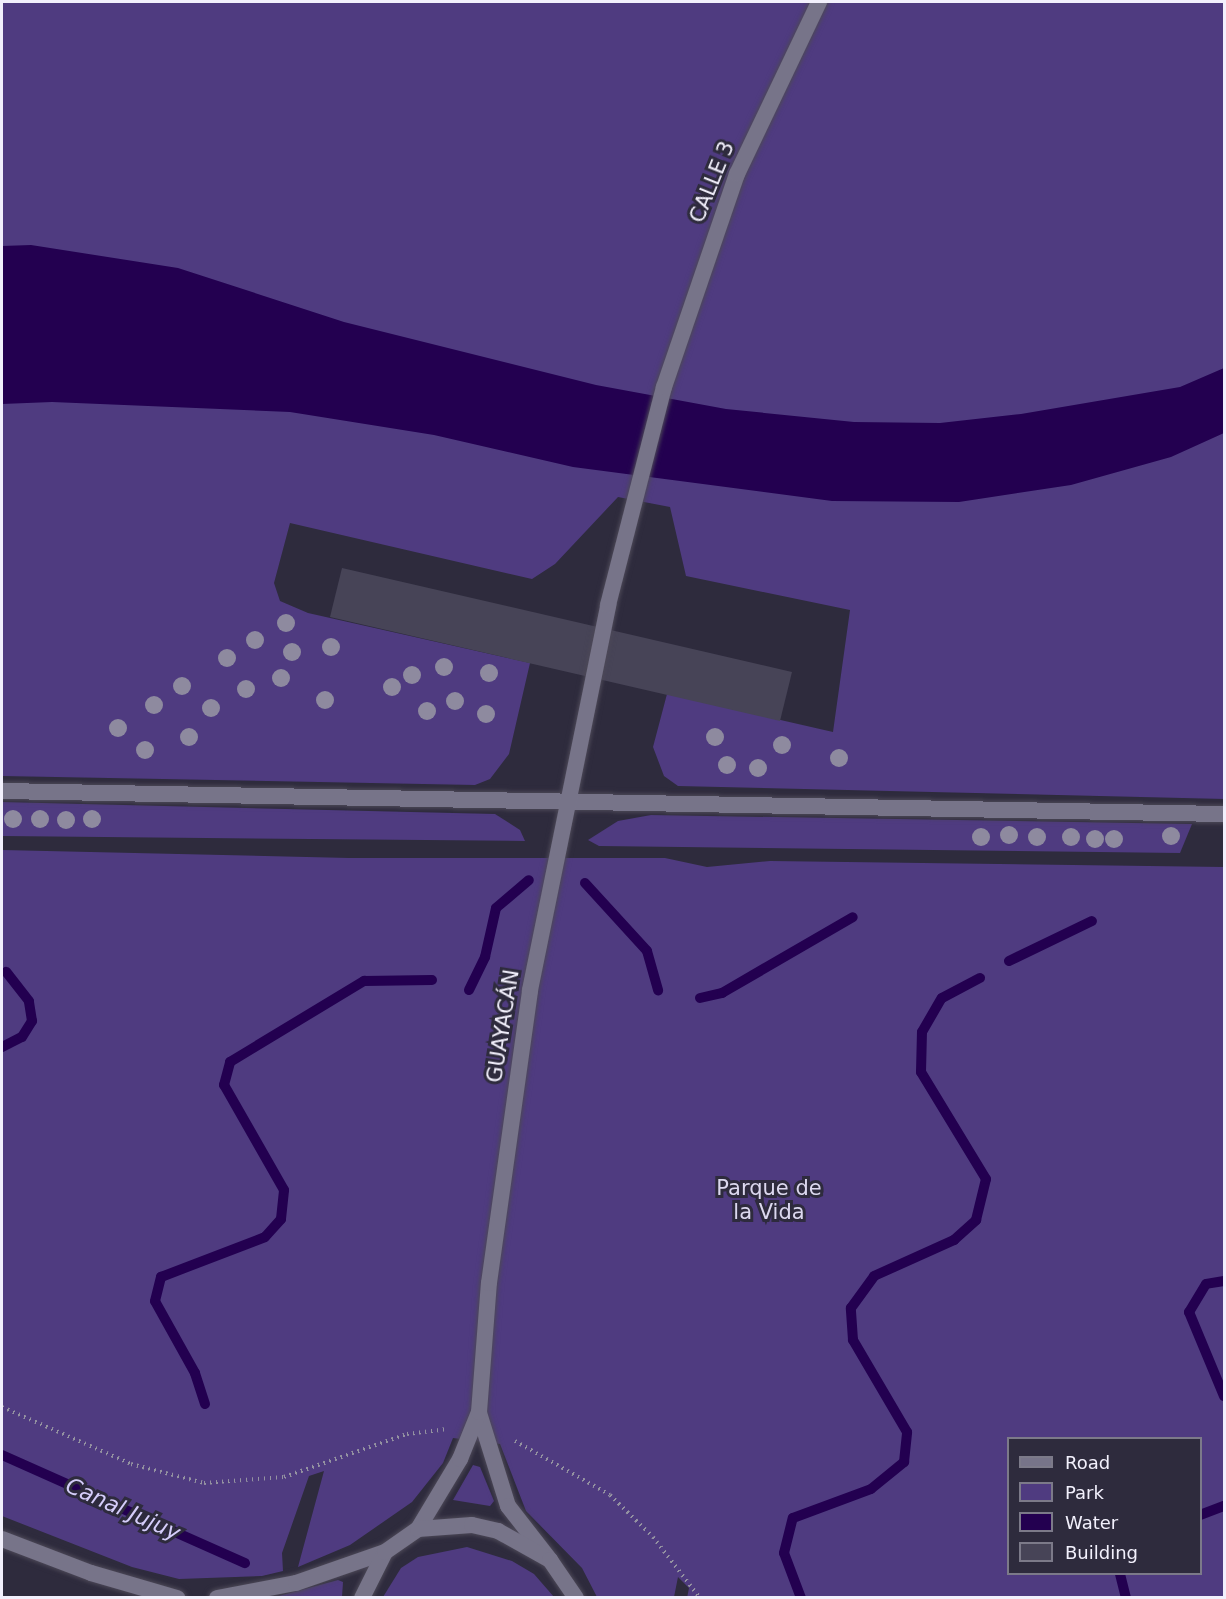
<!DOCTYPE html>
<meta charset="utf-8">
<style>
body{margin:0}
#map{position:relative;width:1226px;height:1599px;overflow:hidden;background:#2e2b3d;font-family:"DejaVu Sans",sans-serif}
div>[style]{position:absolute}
.green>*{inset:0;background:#4f3b80}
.water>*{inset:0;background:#230050}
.stream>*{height:10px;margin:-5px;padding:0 5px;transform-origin:5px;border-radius:5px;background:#230050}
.building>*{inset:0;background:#474457}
.path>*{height:4px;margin-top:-2px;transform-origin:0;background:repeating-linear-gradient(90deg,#9492a1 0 1.5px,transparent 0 6px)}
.roads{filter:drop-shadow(0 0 2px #4c4857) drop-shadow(0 0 2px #4c4857)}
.minor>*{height:16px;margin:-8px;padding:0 8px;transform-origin:8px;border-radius:8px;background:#777489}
.secondary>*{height:16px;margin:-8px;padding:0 8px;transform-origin:8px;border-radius:8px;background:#777489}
.trees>*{width:18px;height:18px;margin:-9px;border-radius:50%;background:#8e8a9f}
span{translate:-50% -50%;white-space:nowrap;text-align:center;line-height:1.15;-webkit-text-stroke:6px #2e2b3d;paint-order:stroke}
.street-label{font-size:21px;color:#f2f0fc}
.park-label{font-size:21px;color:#dcd8ef}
.water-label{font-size:22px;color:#d5cdfa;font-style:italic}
.frame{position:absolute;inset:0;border:3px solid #f2f0fc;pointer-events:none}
.legend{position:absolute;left:1007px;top:1437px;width:195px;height:138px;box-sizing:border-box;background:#2e2b3d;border:2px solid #7c7a89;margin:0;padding:8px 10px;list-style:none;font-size:18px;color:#f2f0fc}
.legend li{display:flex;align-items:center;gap:12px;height:30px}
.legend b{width:30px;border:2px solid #7c7a89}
</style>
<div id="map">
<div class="green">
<div style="clip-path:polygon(2px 2px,1224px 2px,1224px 799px,678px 786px,664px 776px,653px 747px,667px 694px,833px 732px,850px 610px,686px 576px,670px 507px,618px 497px,555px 564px,532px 579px,290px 523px,274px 583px,280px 601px,308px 613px,530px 663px,509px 754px,490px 779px,475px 785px,2px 776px)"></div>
<div style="clip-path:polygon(2px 802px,495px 814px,520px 830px,525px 841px,2px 836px)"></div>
<div style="clip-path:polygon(651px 815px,1192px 824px,1180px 853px,599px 846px,588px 840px,618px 821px)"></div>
<div style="clip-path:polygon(evenodd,2px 850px,349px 858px,665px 858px,707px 867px,770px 861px,1224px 867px,1224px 1597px,687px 1598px,689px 1588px,678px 1577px,674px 1597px,597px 1597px,582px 1568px,526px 1511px,500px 1444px,453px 1438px,443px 1463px,412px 1502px,350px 1545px,298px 1567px,324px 1471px,309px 1476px,282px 1553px,283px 1571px,262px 1576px,179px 1579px,132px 1567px,2px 1516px,2px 850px,1008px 1438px,1200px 1438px,1200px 1574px,1008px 1574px,1008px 1438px)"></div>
<div style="clip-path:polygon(473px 1465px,480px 1467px,494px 1501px,490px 1506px,453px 1500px)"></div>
<div style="clip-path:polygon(467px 1547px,512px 1561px,534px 1574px,554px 1597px,383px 1597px,401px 1568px,418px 1557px)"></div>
<div style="clip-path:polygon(338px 1580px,343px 1582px,342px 1597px,275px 1597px)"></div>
</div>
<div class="water">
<div style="clip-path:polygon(31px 245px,178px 268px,344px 322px,596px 385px,726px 409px,854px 422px,940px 423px,1021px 414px,1180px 387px,1224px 368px,1224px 433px,1171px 457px,1071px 485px,959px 502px,832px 501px,573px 467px,434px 435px,290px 412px,52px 402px,2px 404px,2px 246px)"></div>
</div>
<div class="stream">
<div style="left:585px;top:883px;width:92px;rotate:47.6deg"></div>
<div style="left:647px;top:951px;width:41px;rotate:74.2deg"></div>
<div style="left:1009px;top:961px;width:92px;rotate:-25.7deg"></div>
<div style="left:469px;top:990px;width:37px;rotate:-64deg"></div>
<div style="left:485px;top:957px;width:50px;rotate:-77.3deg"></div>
<div style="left:496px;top:908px;width:43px;rotate:-40.3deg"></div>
<div style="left:700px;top:998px;width:23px;rotate:-13deg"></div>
<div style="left:722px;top:993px;width:151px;rotate:-30.1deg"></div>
<div style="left:2px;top:1047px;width:22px;rotate:-27deg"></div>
<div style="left:22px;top:1037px;width:19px;rotate:-58deg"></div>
<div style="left:32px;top:1021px;width:20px;rotate:-99deg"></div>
<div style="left:29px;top:1001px;width:37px;rotate:-128deg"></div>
<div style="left:1224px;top:1281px;width:18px;rotate:171deg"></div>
<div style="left:1206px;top:1284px;width:33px;rotate:121deg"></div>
<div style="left:1189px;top:1312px;width:91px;rotate:67.4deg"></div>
<div style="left:205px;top:1404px;width:33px;rotate:-108deg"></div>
<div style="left:195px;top:1373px;width:82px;rotate:-119.1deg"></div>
<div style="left:155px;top:1301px;width:25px;rotate:-76deg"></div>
<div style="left:161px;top:1277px;width:111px;rotate:-21deg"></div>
<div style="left:265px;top:1237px;width:24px;rotate:-48deg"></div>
<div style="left:281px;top:1219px;width:29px;rotate:-84deg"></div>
<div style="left:284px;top:1190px;width:121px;rotate:-119.7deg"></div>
<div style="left:224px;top:1085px;width:24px;rotate:-75deg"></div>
<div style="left:230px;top:1062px;width:157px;rotate:-31.2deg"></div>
<div style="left:364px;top:981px;width:68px;rotate:-0.8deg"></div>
<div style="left:2px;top:1455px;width:266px;rotate:24deg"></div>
<div style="left:1200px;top:1515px;width:26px;rotate:-21deg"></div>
<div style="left:1120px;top:1574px;width:25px;rotate:76deg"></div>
<div style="left:801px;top:1598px;width:48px;rotate:-110.7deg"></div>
<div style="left:784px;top:1553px;width:36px;rotate:-76deg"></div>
<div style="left:793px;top:1518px;width:83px;rotate:-20.4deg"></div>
<div style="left:871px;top:1489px;width:43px;rotate:-39.3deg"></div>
<div style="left:904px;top:1462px;width:30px;rotate:-84deg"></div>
<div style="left:907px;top:1432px;width:107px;rotate:-120.4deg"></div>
<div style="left:853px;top:1340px;width:32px;rotate:-94deg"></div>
<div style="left:851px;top:1308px;width:39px;rotate:-54deg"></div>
<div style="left:874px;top:1276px;width:88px;rotate:-24.2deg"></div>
<div style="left:954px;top:1240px;width:30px;rotate:-42deg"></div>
<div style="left:976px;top:1220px;width:42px;rotate:-76.3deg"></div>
<div style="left:986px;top:1179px;width:125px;rotate:-121.3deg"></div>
<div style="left:921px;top:1072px;width:40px;rotate:-88.6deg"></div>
<div style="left:922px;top:1032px;width:39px;rotate:-60deg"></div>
<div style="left:942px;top:998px;width:43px;rotate:-27.8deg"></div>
</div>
<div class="building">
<div style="clip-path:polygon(342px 568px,792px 672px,780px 721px,330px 617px)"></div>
</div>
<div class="path">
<div style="left:2px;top:1407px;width:141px;rotate:23.8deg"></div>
<div style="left:131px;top:1464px;width:75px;rotate:14.6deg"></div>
<div style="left:204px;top:1483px;width:80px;rotate:-4.3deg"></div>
<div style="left:284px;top:1477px;width:130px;rotate:-19.3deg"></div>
<div style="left:407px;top:1434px;width:39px;rotate:-7deg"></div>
<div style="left:515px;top:1441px;width:109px;rotate:29.6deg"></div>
<div style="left:610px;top:1495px;width:60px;rotate:44.3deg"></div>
<div style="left:653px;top:1537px;width:77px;rotate:52.4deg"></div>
</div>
<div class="roads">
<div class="minor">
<div style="left:2px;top:791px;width:1222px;rotate:1.08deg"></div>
<div style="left:479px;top:1413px;width:97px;rotate:72.7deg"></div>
<div style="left:508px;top:1506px;width:68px;rotate:52.1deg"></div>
<div style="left:418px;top:1529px;width:82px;rotate:-59deg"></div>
<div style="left:460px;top:1459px;width:51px;rotate:-68deg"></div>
<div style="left:479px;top:1412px;width:129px;rotate:-85.6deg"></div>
<div style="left:489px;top:1283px;width:296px;rotate:-82deg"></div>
<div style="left:530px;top:990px;width:393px;rotate:-78.5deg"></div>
<div style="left:608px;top:605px;width:225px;rotate:-75.6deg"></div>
<div style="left:664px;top:387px;width:225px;rotate:-71.1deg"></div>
<div style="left:737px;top:174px;width:191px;rotate:-64.5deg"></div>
</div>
<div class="secondary">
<div style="left:2px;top:1539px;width:95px;rotate:20.9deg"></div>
<div style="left:91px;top:1573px;width:90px;rotate:16.2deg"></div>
<div style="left:217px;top:1598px;width:80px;rotate:-10.8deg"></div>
<div style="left:296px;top:1583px;width:94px;rotate:-19.2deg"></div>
<div style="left:362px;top:1598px;width:51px;rotate:-63.4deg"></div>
<div style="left:385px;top:1552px;width:40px;rotate:-34.9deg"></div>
<div style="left:418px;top:1529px;width:54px;rotate:-4.2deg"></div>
<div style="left:472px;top:1525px;width:27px;rotate:13deg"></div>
<div style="left:498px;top:1531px;width:60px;rotate:29.1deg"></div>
<div style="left:550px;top:1560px;width:46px;rotate:55.6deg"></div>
</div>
</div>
<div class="trees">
<div style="left:286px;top:623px"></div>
<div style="left:255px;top:640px"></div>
<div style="left:331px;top:647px"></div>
<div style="left:292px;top:652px"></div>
<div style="left:227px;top:658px"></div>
<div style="left:444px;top:667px"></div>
<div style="left:489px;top:673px"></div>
<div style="left:412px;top:675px"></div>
<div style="left:281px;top:678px"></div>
<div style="left:182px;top:686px"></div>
<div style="left:392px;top:687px"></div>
<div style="left:246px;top:689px"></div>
<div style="left:325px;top:700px"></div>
<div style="left:455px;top:701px"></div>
<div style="left:154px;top:705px"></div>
<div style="left:211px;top:708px"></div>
<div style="left:427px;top:711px"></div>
<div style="left:486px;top:714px"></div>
<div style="left:118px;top:728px"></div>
<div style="left:189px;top:737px"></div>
<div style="left:715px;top:737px"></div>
<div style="left:782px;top:745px"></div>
<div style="left:145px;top:750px"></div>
<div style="left:839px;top:758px"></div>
<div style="left:727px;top:765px"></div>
<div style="left:758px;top:768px"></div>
<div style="left:13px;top:819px"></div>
<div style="left:40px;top:819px"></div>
<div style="left:92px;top:819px"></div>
<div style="left:66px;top:820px"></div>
<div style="left:1009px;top:835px"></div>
<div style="left:1171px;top:836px"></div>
<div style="left:981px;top:837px"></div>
<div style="left:1037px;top:837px"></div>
<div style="left:1071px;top:837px"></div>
<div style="left:1095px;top:839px"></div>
<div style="left:1114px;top:839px"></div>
</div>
<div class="street-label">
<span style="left:712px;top:182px;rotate:-68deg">CALLE 3</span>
<span style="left:503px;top:1026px;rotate:-81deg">GUAYACÁN</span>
</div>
<div class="park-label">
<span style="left:769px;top:1200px">Parque de<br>la Vida</span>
</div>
<div class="water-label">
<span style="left:123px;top:1509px;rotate:24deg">Canal Jujuy</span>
</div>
<div class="frame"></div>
<ul class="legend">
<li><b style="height:8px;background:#777489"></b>Road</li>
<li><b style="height:16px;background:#4f3b80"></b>Park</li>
<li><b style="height:16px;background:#230050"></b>Water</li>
<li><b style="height:16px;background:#474457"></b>Building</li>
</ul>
</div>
